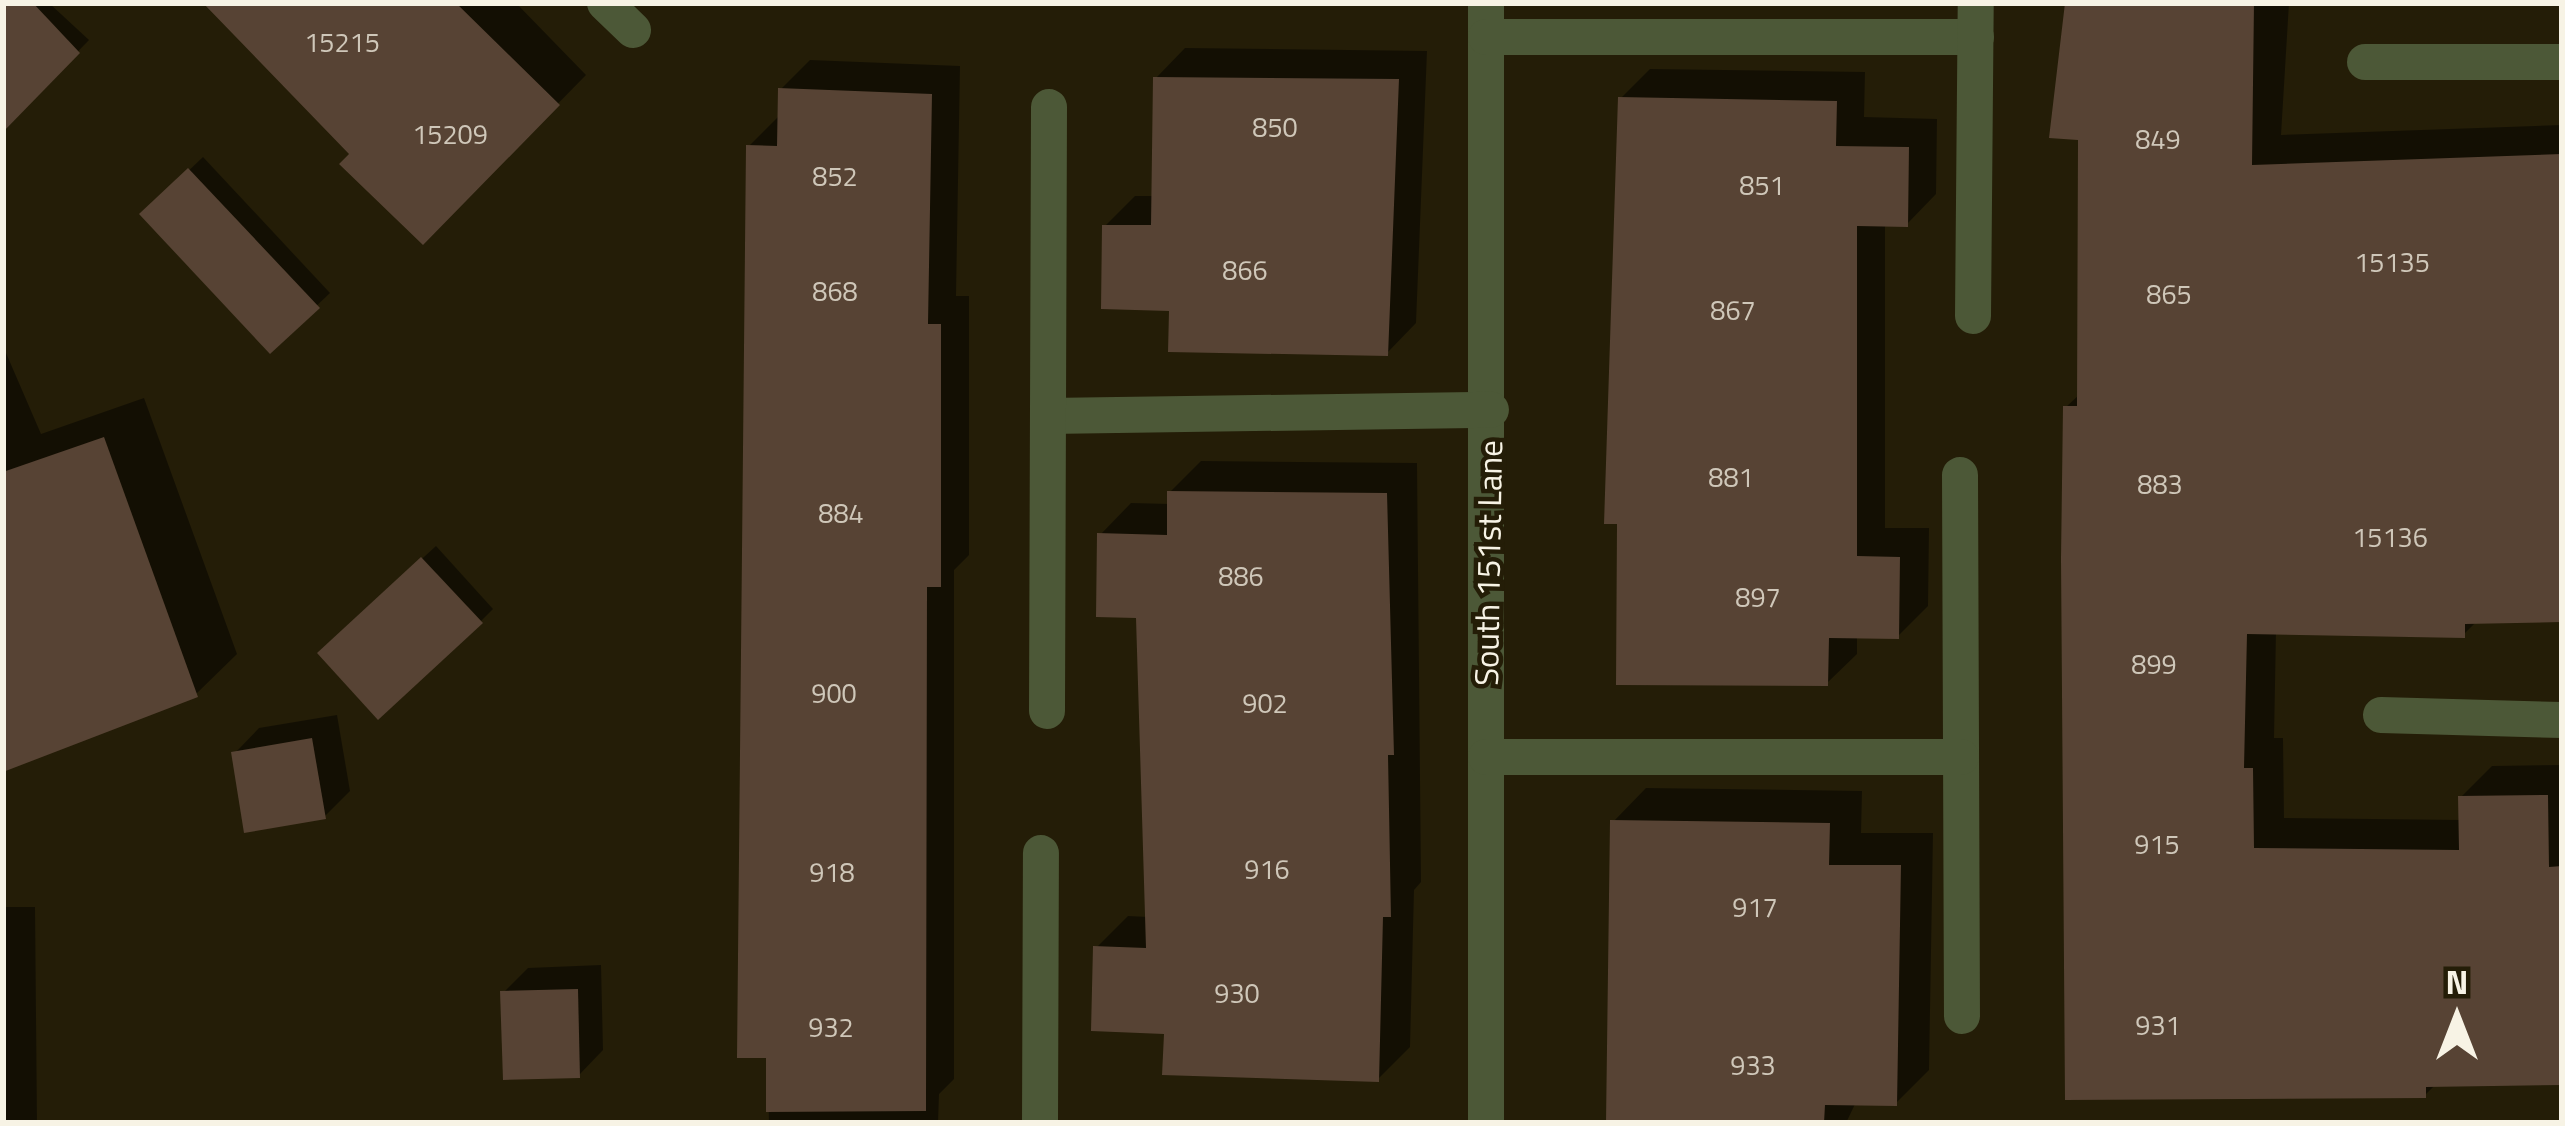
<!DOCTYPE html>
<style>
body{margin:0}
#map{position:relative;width:2565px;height:1126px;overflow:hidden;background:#241d07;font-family:"Titillium Web",sans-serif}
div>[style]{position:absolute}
.shadow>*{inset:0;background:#0007}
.building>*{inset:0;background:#574334}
.street>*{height:36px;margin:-18px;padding:0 18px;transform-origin:18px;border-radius:18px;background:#4c5837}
span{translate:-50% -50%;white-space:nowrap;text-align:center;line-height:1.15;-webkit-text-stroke:9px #241d07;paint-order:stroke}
.number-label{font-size:27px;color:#cfc7b9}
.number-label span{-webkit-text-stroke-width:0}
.street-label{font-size:33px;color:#f7f3e5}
.frame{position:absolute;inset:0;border:6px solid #f7f3e5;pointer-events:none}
.north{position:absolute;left:2397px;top:958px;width:120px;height:120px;-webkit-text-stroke:9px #241d07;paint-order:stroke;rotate:0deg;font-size:33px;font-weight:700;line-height:48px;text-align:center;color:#f7f3e5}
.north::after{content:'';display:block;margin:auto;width:42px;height:54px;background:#f7f3e5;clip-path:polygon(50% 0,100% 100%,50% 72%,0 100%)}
</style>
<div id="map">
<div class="shadow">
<div style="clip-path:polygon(3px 3px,49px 3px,89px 40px,30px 101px,3px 75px)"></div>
<div style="clip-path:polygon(207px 3px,516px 3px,586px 75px,423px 241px,353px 154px)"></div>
<div style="clip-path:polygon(2068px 3px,2289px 3px,2281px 135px,2562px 125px,2562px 619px,2477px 621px,2463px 635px,2276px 631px,2274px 738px,2283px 738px,2284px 818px,2462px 820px,2461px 797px,2492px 766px,2562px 765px,2562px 1082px,2436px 1084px,2425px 1095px,2068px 1097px,2066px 407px,2080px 394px,2081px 137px,2052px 135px)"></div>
<div style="clip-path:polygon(1185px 48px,1427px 51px,1416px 323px,1387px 353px,1172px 308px,1105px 226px,1135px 196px,1154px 196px,1156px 78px)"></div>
<div style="clip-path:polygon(810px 60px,960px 66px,956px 296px,969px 296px,969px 555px,954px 570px,954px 1079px,939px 1094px,938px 1123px,769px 1123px,749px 146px,778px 117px,781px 89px)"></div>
<div style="clip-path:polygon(1650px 69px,1865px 72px,1864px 117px,1937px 119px,1936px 194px,1907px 224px,1885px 224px,1885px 528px,1929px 528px,1928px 606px,1898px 636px,1857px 635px,1857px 654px,1827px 683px,1621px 98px)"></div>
<div style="clip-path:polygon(203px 157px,330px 293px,270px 350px,143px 214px)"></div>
<div style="clip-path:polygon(3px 346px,41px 434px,144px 398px,237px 654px,196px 694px,3px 768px)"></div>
<div style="clip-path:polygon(1201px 461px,1417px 463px,1421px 882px,1414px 890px,1410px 1047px,1378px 1079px,1167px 1031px,1096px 948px,1128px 916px,1148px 917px,1138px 615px,1100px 535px,1131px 503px,1170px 504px,1170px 492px)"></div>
<div style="clip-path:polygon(436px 546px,493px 609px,481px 621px,333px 640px)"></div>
<div style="clip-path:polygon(337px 715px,350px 791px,325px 816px,235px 753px,259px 728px)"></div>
<div style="clip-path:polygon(1646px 788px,1862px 791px,1861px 833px,1933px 833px,1929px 1070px,1896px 1103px,1856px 1102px,1846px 1123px,1609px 1123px,1613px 822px)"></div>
<div style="clip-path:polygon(3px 907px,35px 907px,37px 1123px,3px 1123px)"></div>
<div style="clip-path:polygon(601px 965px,603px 1050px,579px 1075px,503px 993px,528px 968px)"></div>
</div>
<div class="building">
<div style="clip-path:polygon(3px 3px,33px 3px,80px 53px,3px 132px)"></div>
<div style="clip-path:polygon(203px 3px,456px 3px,560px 105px,423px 245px,339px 164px,349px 154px)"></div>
<div style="clip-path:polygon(2065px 3px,2254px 3px,2252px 165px,2562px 154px,2562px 622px,2465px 624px,2465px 638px,2247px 634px,2244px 768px,2253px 768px,2254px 848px,2459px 850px,2458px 796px,2548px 795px,2549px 867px,2562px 866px,2562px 1085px,2426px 1087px,2426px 1098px,2065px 1100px,2061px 559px,2063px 406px,2077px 406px,2078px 140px,2049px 138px)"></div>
<div style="clip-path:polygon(1153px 77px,1399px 79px,1388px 356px,1168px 352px,1169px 311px,1101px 309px,1102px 225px,1151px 225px)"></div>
<div style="clip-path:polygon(778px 88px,932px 94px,928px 324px,941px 324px,941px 587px,927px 587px,926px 1111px,766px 1112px,766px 1058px,737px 1058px,746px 145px,777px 146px)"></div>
<div style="clip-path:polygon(1618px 97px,1837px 101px,1836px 146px,1909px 147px,1908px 227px,1857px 226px,1857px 556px,1900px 557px,1899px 639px,1829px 638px,1828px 686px,1616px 685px,1617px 524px,1604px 524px)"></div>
<div style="clip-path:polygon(188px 168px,320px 308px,270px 354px,139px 214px)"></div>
<div style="clip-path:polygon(104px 437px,198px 697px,3px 772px,3px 472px)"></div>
<div style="clip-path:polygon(1167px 491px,1387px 493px,1394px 755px,1388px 755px,1391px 917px,1383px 917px,1379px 1082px,1162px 1075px,1164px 1034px,1091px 1031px,1093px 946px,1146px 948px,1136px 618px,1096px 617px,1097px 533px,1167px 535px)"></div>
<div style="clip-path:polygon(421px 557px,483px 623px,378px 720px,317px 653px)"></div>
<div style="clip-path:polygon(312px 738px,326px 819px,244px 833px,231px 752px)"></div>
<div style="clip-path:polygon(1610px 820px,1830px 823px,1829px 865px,1901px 865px,1897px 1106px,1825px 1105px,1824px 1123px,1606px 1123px)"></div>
<div style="clip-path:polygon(578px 989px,580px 1078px,503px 1080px,500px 991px)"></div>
</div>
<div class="street">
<div style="left:605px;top:3px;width:39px;rotate:44deg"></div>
<div style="left:1486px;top:3px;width:1120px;rotate:90deg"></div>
<div style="left:1486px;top:37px;width:490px"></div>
<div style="left:2365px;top:62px;width:197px"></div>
<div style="left:1973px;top:316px;width:313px;rotate:-89.5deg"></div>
<div style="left:1048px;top:416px;width:443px;rotate:-0.8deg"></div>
<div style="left:1960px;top:475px;width:541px;rotate:89.79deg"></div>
<div style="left:1047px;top:711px;width:604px;rotate:-89.81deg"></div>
<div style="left:2381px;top:715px;width:181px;rotate:1.6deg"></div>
<div style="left:1486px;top:757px;width:475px"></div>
<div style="left:1040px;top:1123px;width:270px;rotate:-89.8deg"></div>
</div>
<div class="number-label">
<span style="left:342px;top:42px">15215</span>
<span style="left:1275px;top:127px">850</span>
<span style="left:450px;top:134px">15209</span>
<span style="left:2158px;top:139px">849</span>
<span style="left:835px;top:176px">852</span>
<span style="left:1762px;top:185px">851</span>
<span style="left:2392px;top:262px">15135</span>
<span style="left:1245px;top:270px">866</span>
<span style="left:835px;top:291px">868</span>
<span style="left:2169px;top:294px">865</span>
<span style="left:1733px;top:310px">867</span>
<span style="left:1731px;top:477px">881</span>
<span style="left:2160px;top:484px">883</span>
<span style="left:841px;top:513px">884</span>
<span style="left:2390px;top:537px">15136</span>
<span style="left:1241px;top:576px">886</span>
<span style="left:1758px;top:597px">897</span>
<span style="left:2154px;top:664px">899</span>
<span style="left:834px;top:693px">900</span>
<span style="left:1265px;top:703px">902</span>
<span style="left:2157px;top:844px">915</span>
<span style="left:1267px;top:869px">916</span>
<span style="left:832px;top:872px">918</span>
<span style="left:1755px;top:907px">917</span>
<span style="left:1237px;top:993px">930</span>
<span style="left:2158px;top:1025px">931</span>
<span style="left:831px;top:1027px">932</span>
<span style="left:1753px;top:1065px">933</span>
</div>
<div class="street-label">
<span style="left:1489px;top:563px;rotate:-89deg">South 151st Lane</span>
</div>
<div class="frame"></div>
<div class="north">N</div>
</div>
